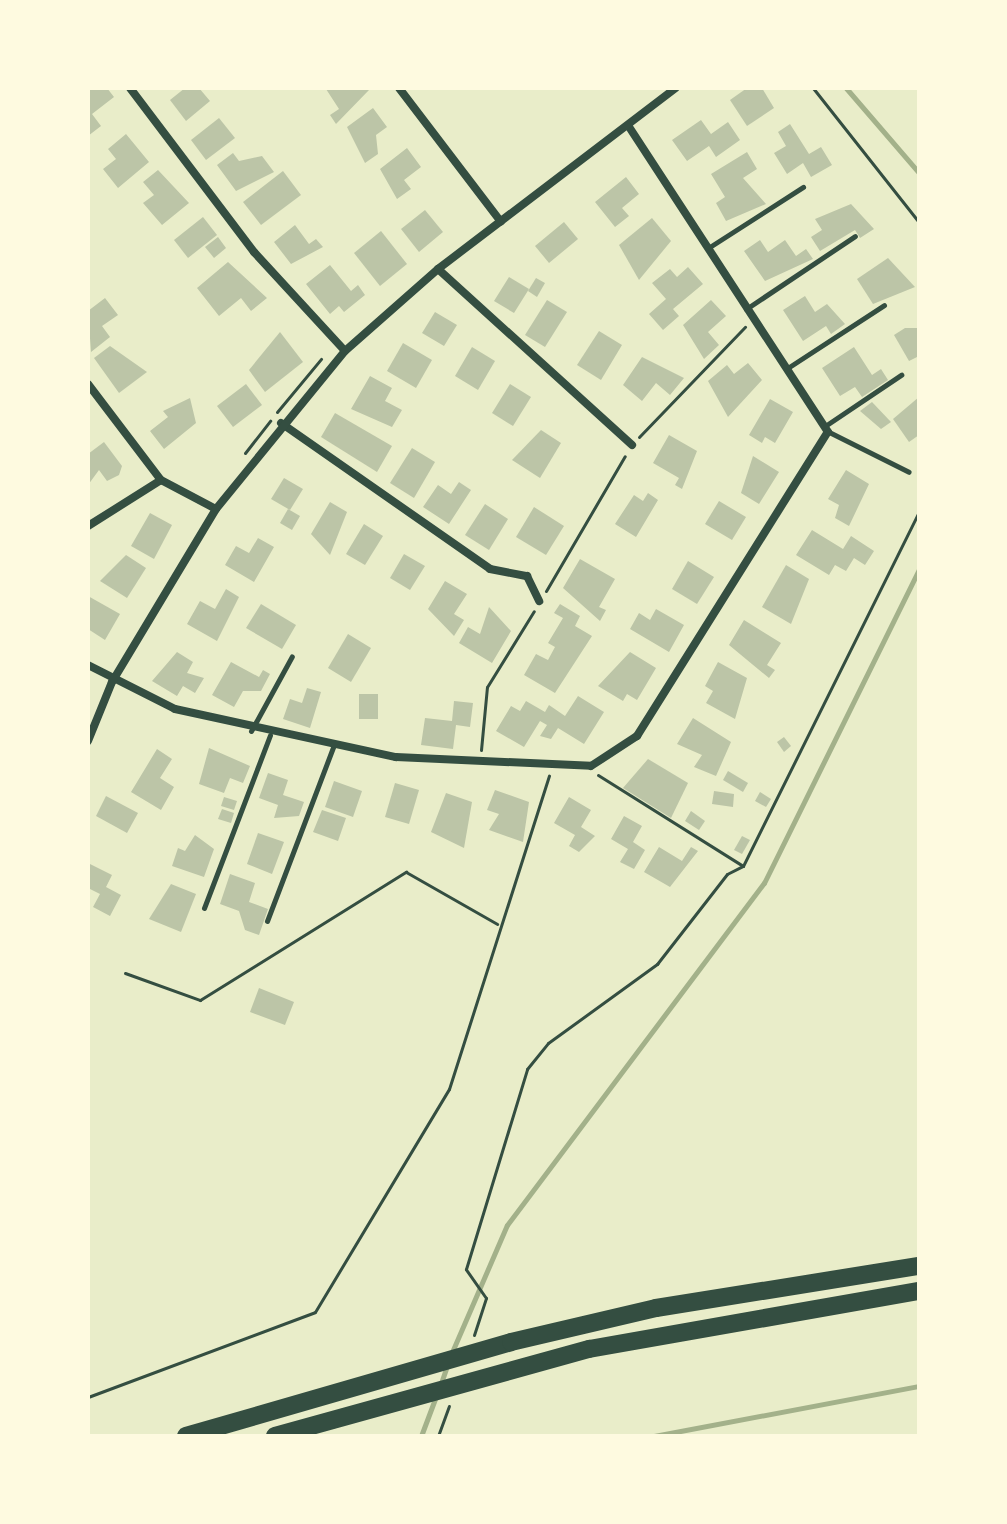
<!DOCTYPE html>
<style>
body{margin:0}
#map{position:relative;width:1007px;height:1524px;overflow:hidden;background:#e9edc9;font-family:"IBM Plex Sans",sans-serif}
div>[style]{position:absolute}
.stream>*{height:5px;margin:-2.5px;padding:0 2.5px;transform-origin:2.5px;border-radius:2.5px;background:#a3b18a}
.building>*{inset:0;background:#bcc5a7}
.path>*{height:3px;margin:-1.5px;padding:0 1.5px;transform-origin:1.5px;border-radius:1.5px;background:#344e41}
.service>*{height:5px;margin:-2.5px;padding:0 2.5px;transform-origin:2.5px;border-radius:2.5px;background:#344e41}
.minor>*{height:8px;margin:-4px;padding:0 4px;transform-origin:4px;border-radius:4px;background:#344e41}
.motorway>*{height:18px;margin:-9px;padding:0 9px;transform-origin:9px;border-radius:9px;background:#344e41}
span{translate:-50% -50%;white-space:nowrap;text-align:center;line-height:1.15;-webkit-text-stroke:6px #fefae0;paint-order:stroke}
.frame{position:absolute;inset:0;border:90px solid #fefae0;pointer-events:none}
</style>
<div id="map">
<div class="stream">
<div style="left:846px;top:88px;width:112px;rotate:49.3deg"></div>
<div style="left:452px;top:1352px;width:138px;rotate:-66.6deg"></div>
<div style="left:507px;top:1225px;width:428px;rotate:-53.1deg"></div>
<div style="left:764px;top:883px;width:350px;rotate:-63.7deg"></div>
<div style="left:440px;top:1386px;width:21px;rotate:-71deg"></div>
<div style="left:421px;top:1436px;width:43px;rotate:-69.4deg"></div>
<div style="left:654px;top:1436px;width:270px;rotate:-10.7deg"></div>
</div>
<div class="building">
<div style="clip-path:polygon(88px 88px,107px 88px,114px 97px,92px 114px,101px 126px,88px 136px)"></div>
<div style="clip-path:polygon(185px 88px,199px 88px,210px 101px,186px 121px,170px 100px)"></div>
<div style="clip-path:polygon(747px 88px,762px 88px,774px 108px,747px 126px,730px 100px)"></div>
<div style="clip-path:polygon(326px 89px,368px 88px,369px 90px,336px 124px,330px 115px,339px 109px)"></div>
<div style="clip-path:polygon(373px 108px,387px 127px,376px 135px,378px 154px,365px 163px,347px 127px)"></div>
<div style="clip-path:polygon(219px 118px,235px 138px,206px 160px,191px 140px)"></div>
<div style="clip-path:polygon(701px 120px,711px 134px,728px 122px,740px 140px,716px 157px,709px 146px,687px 161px,672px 140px)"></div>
<div style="clip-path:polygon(790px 124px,809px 154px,821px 147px,832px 165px,811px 177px,803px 163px,787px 174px,774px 153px,786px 146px,778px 132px)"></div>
<div style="clip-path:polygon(126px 134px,149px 162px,118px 188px,103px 169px,116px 159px,108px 149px)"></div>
<div style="clip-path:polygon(407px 148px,421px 167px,404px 180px,411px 189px,397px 199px,380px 169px)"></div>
<div style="clip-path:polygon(747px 152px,757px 169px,743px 178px,766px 204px,726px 221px,716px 203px,725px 197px,711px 174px)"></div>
<div style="clip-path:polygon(233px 153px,239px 161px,262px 156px,274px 172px,236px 191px,217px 165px)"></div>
<div style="clip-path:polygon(158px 170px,189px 203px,162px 225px,143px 203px,154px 195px,143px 182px)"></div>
<div style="clip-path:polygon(283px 171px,301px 195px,261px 225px,243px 202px)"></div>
<div style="clip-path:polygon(626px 177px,639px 194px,622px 208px,629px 216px,615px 227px,595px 202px)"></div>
<div style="clip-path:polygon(851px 204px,874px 229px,860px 238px,855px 230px,820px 251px,811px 237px,822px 230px,815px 219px)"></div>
<div style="clip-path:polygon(425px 210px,443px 232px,419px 252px,401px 229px)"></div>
<div style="clip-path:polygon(203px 217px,217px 235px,188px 258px,174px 240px)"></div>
<div style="clip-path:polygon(652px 218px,671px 241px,639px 280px,619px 245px)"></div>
<div style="clip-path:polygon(564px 222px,578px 239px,549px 263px,535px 246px)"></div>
<div style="clip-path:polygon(295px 225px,309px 244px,316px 239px,323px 247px,291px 264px,274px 242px)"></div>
<div style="clip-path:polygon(381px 231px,407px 264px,380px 286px,354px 253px)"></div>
<div style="clip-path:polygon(218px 237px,226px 248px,214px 258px,205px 247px)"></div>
<div style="clip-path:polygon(760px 240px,768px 252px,785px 240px,796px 256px,806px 249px,813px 259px,765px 281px,744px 251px)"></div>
<div style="clip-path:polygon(888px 258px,915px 287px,873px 304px,857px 279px)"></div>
<div style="clip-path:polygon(228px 262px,267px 298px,251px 311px,241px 298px,219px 316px,197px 288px)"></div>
<div style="clip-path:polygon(330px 265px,351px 291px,358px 285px,365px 295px,344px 312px,339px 306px,330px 314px,306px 284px)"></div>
<div style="clip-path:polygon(688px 267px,703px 284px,673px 309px,679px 316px,663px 330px,649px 314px,666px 299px,652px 283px,670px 269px,677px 277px)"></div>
<div style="clip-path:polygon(509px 277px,529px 289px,514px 313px,494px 301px)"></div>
<div style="clip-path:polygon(536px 278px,545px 283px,537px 297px,528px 291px)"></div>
<div style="clip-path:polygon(805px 296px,815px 312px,827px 304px,845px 324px,831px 334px,826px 326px,803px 341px,783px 310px)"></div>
<div style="clip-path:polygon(105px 298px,118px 315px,102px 326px,110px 337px,91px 352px,88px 311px)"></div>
<div style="clip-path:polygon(547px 300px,567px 312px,545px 347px,525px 335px)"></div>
<div style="clip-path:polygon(711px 300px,726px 316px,708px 332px,719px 345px,704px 359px,683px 325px)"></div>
<div style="clip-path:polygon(435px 312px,457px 325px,444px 346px,422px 333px)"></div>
<div style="clip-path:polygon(905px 328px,919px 328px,919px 356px,909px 361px,894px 335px)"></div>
<div style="clip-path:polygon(599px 331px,622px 345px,601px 380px,577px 365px)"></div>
<div style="clip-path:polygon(280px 332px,303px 362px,265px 392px,249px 370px)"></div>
<div style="clip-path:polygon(403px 343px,432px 360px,416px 388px,387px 371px)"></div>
<div style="clip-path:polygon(110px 346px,147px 372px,119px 393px,94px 358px)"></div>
<div style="clip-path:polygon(472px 347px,495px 361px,478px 390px,455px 376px)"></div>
<div style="clip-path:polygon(854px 347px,872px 375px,881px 369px,888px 380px,862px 397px,855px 387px,840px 396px,822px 368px)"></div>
<div style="clip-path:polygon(642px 357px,684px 378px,670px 395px,656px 383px,642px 401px,623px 385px)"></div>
<div style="clip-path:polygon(748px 363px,762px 380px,728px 417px,708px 381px,727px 365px,734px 374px)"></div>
<div style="clip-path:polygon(370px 376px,392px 388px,385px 401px,402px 410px,392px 427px,351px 409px)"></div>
<div style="clip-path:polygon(246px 384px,262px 405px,233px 427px,217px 406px)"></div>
<div style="clip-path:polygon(510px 384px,531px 397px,513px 426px,492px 413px)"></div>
<div style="clip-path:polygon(919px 397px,919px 435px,909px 442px,893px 419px)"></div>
<div style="clip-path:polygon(190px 398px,196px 423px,164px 449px,150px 431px,168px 417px,163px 411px)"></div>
<div style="clip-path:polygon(770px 399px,793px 412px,775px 443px,765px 437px,762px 443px,749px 435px)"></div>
<div style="clip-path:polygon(872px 402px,891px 422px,881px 429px,860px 411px)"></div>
<div style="clip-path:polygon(335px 413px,392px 446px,377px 472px,321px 437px)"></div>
<div style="clip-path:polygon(541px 430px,561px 443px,540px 478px,512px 460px)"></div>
<div style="clip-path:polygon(669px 435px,697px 451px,682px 489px,675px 485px,679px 478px,653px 463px)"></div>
<div style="clip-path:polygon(104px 442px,122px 466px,119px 475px,107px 481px,99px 470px,88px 485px,88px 454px)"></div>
<div style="clip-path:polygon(412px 448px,435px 462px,414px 498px,390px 483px)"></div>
<div style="clip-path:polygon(753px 456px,779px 472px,759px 504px,741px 493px)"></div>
<div style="clip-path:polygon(846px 470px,869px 484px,849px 526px,835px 518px,839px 505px,828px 499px)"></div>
<div style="clip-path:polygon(284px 478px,303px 489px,290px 510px,271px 499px)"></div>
<div style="clip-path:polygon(459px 482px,471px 490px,449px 524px,423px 507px,438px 485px,451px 494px)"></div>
<div style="clip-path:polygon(648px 493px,658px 500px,636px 537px,615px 524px,634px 495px,643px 501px)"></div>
<div style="clip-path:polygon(719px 501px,746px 517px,732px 540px,705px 524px)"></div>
<div style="clip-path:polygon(330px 502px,347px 512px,330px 555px,311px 534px)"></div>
<div style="clip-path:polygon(485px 504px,508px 519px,489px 550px,465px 535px)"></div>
<div style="clip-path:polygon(534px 507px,564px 526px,546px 555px,516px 537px)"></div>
<div style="clip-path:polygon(288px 509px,300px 516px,292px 530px,280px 523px)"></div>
<div style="clip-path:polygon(150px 513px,172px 525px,154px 559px,131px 546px)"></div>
<div style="clip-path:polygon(364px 524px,383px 536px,365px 565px,346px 554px)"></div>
<div style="clip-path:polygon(812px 530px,843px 549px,851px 536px,874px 551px,865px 565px,854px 558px,846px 571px,835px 565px,829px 575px,796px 555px)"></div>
<div style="clip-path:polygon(258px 538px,274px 547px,254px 582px,225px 565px,236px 546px,249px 553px)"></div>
<div style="clip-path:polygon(404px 554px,425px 566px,410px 590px,390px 578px)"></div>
<div style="clip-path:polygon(126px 555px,146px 568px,127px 598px,100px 581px)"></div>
<div style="clip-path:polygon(580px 559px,615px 579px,599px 607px,606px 610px,600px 621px,563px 588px)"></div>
<div style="clip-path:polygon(688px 561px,714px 577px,697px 604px,672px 589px)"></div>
<div style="clip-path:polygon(786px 565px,809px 579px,791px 624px,762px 607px)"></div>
<div style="clip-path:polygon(445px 581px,467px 594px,454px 614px,464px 620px,454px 636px,428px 609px)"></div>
<div style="clip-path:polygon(226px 589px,239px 597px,217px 641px,187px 624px,200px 601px,215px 609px)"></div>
<div style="clip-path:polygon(88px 596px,120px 614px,105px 640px,88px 629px)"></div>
<div style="clip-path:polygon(261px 604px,296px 625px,282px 649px,246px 628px)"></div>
<div style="clip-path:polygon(560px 604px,580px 616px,575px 626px,592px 636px,555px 693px,524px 675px,536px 654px,548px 660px,555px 647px,548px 643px,563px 618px,554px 613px)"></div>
<div style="clip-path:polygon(489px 607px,511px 631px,492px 663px,459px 643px,468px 627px,480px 634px)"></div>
<div style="clip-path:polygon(656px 609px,684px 625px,669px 652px,630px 629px,639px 613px,650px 620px)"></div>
<div style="clip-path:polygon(744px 620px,781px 643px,767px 665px,775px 670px,769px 678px,729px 645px)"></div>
<div style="clip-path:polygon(348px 634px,371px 648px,351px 682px,328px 668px)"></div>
<div style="clip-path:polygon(177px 652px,193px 662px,187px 673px,204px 678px,195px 693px,183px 686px,177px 696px,152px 681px)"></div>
<div style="clip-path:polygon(630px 652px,656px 668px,637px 700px,627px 694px,623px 701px,598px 686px)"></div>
<div style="clip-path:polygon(231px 662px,259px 677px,263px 670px,270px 674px,261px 691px,243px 691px,234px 707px,212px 695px)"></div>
<div style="clip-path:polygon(718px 662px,747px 678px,735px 719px,706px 703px,713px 691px,705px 686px)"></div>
<div style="clip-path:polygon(307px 688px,321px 692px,310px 728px,283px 719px,290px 699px,302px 703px)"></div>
<div style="clip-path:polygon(359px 694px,378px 694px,378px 719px,359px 719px)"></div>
<div style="clip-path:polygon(578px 696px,604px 712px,584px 744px,558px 728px,551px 739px,540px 736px,547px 725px,540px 721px,524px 747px,496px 731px,511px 706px,520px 711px,526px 701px,545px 712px,549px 705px,565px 716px)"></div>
<div style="clip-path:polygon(454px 701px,473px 703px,470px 727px,456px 725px,453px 749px,421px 745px,425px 718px,452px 721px)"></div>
<div style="clip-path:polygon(693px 718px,731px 742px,716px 776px,694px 767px,702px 755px,677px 744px)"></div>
<div style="clip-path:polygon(784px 737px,791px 746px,784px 752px,777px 742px)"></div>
<div style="clip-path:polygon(209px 748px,250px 766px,243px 783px,230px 778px,224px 793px,199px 784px)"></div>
<div style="clip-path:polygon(157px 749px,172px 759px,160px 778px,174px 787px,161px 810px,131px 792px)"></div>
<div style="clip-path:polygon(648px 759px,688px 783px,671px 818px,623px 788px)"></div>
<div style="clip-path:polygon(728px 771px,748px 783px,743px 792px,723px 780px)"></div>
<div style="clip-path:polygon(268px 773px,288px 780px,283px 795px,304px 802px,299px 816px,274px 818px,278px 805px,259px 798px)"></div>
<div style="clip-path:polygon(334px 781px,362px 791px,353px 817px,325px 807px)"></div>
<div style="clip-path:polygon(395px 783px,419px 790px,409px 824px,385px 817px)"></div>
<div style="clip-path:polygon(495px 790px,529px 802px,523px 842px,489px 830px,499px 814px,487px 810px)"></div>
<div style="clip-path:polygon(714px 791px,734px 794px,733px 807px,712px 804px)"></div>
<div style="clip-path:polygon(760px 792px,771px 799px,766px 807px,755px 801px)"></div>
<div style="clip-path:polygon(446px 793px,472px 802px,464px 848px,431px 832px)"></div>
<div style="clip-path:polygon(106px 796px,138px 813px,127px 833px,96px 816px)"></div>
<div style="clip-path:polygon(224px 797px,237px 801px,234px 810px,221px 806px)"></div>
<div style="clip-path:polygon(569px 797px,591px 810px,581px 827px,595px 836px,579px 852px,569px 846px,575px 835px,554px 823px)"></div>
<div style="clip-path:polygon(222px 809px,234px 813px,231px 823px,218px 819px)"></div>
<div style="clip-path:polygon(322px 810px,346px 818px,338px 841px,313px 832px)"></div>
<div style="clip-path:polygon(691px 811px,705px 821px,699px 830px,685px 821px)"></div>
<div style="clip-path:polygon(624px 816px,642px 826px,633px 842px,645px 850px,634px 869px,620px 862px,628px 849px,611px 839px)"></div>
<div style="clip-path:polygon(258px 833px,284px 842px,272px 874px,247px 864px)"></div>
<div style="clip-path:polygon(195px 835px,214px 849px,204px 877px,172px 866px,178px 848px,185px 851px)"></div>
<div style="clip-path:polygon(742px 836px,750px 840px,742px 854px,734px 850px)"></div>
<div style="clip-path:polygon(659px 847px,682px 861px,691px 847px,698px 851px,670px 887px,644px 872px)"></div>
<div style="clip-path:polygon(88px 863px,112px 875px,106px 887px,121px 895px,110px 916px,93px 907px,100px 894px,88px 888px)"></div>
<div style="clip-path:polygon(230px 874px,255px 883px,249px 902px,268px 909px,259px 935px,245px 930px,239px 911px,220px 904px)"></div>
<div style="clip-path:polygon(171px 884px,196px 894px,181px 932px,149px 919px)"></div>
<div style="clip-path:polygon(259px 988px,294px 1002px,285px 1025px,250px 1012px)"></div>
</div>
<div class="path">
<div style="left:813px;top:88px;width:171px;rotate:51.7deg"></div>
<div style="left:277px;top:412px;width:69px;rotate:-50.3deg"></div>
<div style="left:639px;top:437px;width:153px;rotate:-46.1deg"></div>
<div style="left:245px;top:453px;width:41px;rotate:-52deg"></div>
<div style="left:546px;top:591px;width:156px;rotate:-59.7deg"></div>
<div style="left:481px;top:750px;width:63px;rotate:-84.6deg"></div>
<div style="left:487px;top:687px;width:89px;rotate:-58.3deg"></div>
<div style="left:598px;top:775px;width:171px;rotate:32.1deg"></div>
<div style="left:125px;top:973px;width:80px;rotate:19.8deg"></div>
<div style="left:200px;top:1000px;width:243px;rotate:-31.9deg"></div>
<div style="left:406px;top:872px;width:105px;rotate:29.7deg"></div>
<div style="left:474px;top:1335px;width:39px;rotate:-72deg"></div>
<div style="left:486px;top:1298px;width:35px;rotate:-125deg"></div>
<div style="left:466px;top:1269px;width:209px;rotate:-73deg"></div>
<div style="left:527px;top:1069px;width:33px;rotate:-51deg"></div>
<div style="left:548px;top:1043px;width:135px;rotate:-35.9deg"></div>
<div style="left:657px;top:964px;width:114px;rotate:-52.1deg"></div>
<div style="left:727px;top:874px;width:18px;rotate:-27deg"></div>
<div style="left:743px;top:866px;width:396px;rotate:-63.6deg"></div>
<div style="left:88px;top:1397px;width:242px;rotate:-20.5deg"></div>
<div style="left:315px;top:1312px;width:260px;rotate:-59deg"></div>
<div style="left:449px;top:1089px;width:329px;rotate:-72.3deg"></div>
<div style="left:438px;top:1436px;width:32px;rotate:-70deg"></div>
</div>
<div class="service">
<div style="left:708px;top:248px;width:113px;rotate:-32.7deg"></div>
<div style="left:746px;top:309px;width:131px;rotate:-33.8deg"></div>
<div style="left:786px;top:369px;width:117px;rotate:-33.1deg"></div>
<div style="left:825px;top:426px;width:92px;rotate:-33.9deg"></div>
<div style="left:829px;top:432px;width:89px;rotate:26.6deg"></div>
<div style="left:251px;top:731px;width:85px;rotate:-61.3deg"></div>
<div style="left:204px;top:908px;width:185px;rotate:-69.1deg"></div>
<div style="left:267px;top:921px;width:188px;rotate:-69.2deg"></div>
</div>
<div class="minor">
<div style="left:130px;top:88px;width:206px;rotate:52.9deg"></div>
<div style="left:254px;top:252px;width:134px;rotate:47.4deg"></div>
<div style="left:399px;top:88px;width:168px;rotate:52.7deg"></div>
<div style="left:438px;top:269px;width:262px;rotate:42.2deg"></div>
<div style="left:88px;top:384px;width:121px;rotate:52.8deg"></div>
<div style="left:161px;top:480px;width:62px;rotate:27.8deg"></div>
<div style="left:281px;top:423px;width:255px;rotate:34.9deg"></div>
<div style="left:490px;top:569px;width:38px;rotate:11deg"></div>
<div style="left:527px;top:576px;width:28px;rotate:64deg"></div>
<div style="left:88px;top:526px;width:86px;rotate:-32.2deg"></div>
<div style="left:88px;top:665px;width:97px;rotate:26.8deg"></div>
<div style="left:175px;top:709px;width:226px;rotate:12.3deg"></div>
<div style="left:396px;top:757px;width:195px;rotate:2.6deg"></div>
<div style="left:591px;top:766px;width:55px;rotate:-33.1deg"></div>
<div style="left:637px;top:736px;width:359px;rotate:-57.9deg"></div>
<div style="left:828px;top:432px;width:364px;rotate:-123.1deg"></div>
<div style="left:88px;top:741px;width:64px;rotate:-67.9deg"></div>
<div style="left:112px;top:682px;width:202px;rotate:-59deg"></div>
<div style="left:216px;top:509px;width:204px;rotate:-50.8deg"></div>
<div style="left:345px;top:351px;width:124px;rotate:-41.4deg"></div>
<div style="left:438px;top:269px;width:299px;rotate:-37.3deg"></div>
</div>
<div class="motorway">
<div style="left:186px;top:1436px;width:338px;rotate:-16.1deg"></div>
<div style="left:511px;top:1342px;width:149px;rotate:-13.2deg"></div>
<div style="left:656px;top:1308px;width:266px;rotate:-9.1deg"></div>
<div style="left:275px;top:1436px;width:326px;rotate:-15.5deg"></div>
<div style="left:589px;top:1349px;width:335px;rotate:-10deg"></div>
</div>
<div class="frame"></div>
</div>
